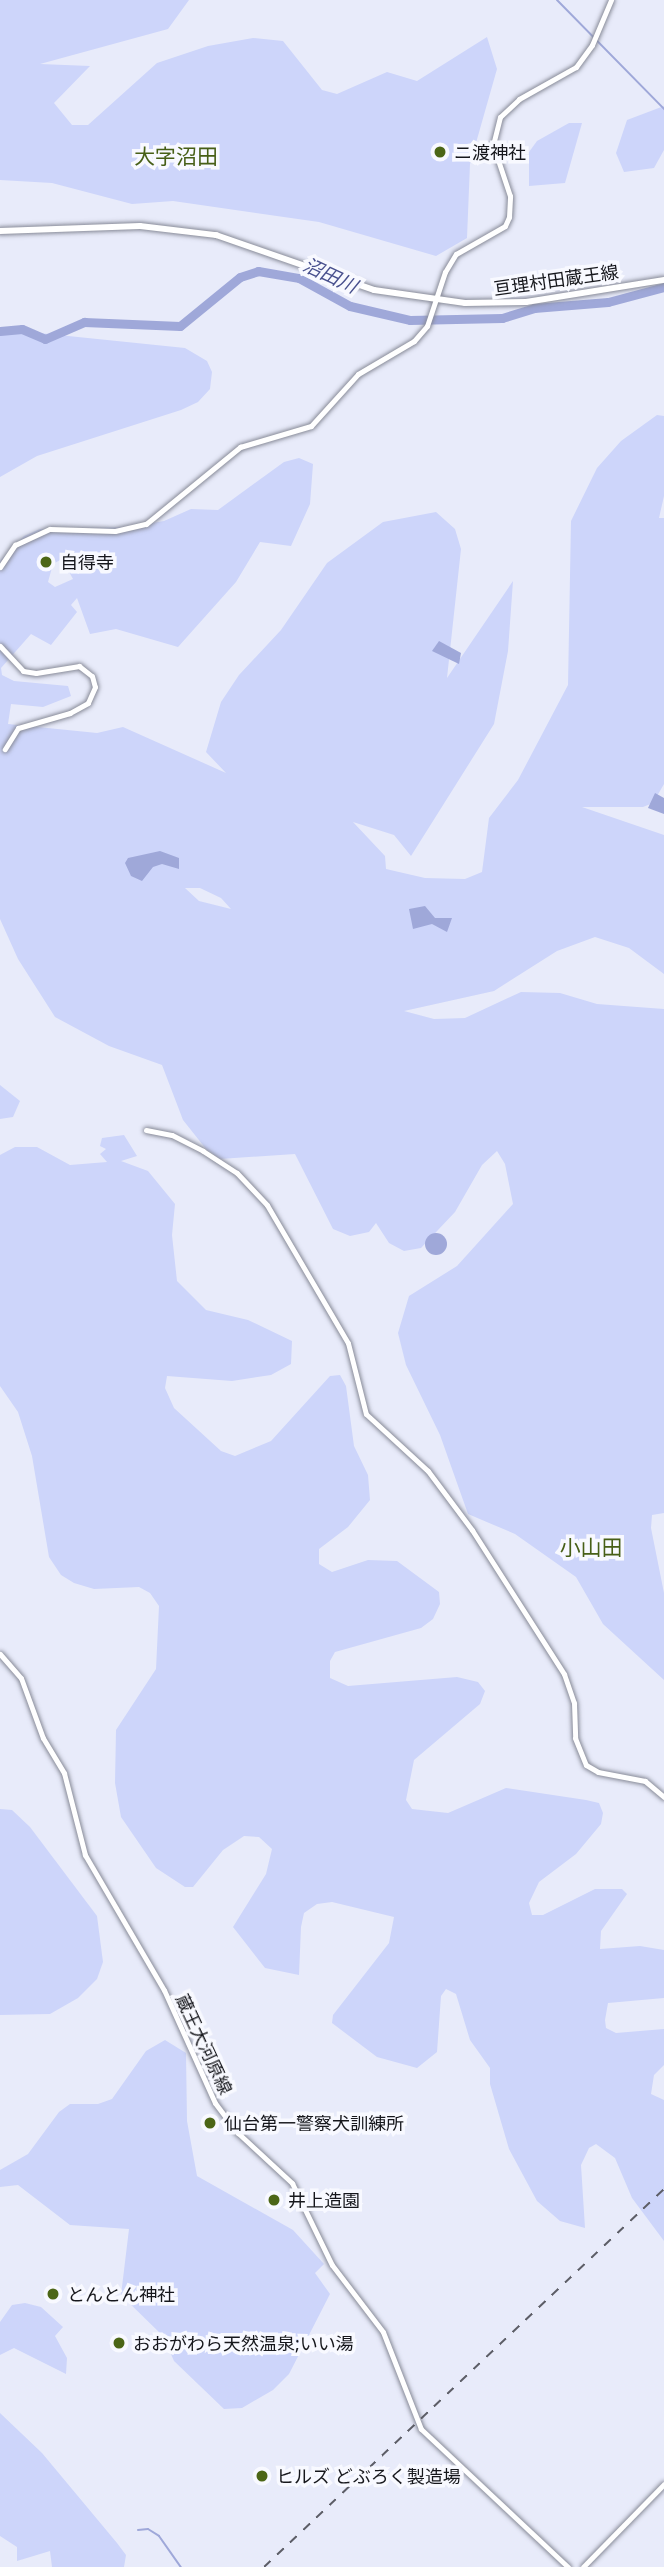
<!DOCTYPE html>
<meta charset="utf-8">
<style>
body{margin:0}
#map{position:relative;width:664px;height:2567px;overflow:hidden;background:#e8ebfa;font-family:"Noto Sans","Noto Sans JP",sans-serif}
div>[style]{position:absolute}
.green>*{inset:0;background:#cdd5fa}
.water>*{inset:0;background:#9fa8d9}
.round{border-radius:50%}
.stream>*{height:2px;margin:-1px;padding:0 1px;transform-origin:1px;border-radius:1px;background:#9fa8d9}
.river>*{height:9px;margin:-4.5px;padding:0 4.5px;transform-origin:4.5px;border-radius:4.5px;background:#9fa8d9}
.roads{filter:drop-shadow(0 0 2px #888b98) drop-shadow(0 0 2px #888b98)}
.tertiary>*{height:5px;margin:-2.5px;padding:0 2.5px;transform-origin:2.5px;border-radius:2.5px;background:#fff}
.secondary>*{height:5px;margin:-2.5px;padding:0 2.5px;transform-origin:2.5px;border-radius:2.5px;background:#fff}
.primary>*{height:6px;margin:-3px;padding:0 3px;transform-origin:3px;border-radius:3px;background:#fff}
.rail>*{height:2px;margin-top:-1px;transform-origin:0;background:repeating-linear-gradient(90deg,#5c5d66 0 9px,transparent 0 18px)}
.dots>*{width:19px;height:19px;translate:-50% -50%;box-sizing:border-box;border:4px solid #f8f9ff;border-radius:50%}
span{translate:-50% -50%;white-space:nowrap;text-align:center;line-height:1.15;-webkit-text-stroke:7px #f8f9ff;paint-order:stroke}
.poi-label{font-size:18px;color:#16171c}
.left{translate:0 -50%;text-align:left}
.street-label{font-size:18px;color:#16171c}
.water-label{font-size:19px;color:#48508e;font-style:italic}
.quarter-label{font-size:21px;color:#475f17}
</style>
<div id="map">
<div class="green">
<div style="clip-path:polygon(0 0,189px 0,168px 29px,40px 64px,90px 66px,54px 103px,72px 125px,88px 125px,157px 63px,208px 46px,253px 38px,283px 41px,322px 90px,337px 94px,387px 72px,417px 81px,487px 37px,497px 69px,470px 164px,467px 238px,436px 256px,319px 222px,173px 201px,132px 204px,52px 183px,0 180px)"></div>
<div style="clip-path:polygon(664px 106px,664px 150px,654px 168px,624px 172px,616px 153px,627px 120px)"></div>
<div style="clip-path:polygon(569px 123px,582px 123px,565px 183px,529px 186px,529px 152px,537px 141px)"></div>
<div style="clip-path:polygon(0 329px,185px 348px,207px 361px,212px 372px,210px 389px,198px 402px,181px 410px,37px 456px,0 477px)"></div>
<div style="clip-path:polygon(evenodd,657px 415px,664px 416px,664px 496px,659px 518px,664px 518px,664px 784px,653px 803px,643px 807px,582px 807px,664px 835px,664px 974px,629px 948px,595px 937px,557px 951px,494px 991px,404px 1011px,434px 1019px,465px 1018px,521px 992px,560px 993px,597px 1004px,664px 1009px,664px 1513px,652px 1515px,651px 1528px,664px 1593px,664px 1680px,603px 1624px,576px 1577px,515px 1534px,468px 1514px,440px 1435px,406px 1365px,398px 1333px,409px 1296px,457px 1266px,513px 1204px,505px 1164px,497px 1151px,482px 1165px,455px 1212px,421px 1248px,404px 1251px,389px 1243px,376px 1223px,369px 1232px,350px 1236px,333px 1229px,295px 1154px,220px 1159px,206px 1149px,183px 1120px,162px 1065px,109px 1046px,55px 1017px,18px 959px,0 919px,0 561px,24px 536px,40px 529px,129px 527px,164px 521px,191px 509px,218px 510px,284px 462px,299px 458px,313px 464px,310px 504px,291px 546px,260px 542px,236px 582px,178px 647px,116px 629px,90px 634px,77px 598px,71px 605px,77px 612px,51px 645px,31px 634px,1px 668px,2px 675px,14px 681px,68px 686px,71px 696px,43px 707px,11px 704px,8px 724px,97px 733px,123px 727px,226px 773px,206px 752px,221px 702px,239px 675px,281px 630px,327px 563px,383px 522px,436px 512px,455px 529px,461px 549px,447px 678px,513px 581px,508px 651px,494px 724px,411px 856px,394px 835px,353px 822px,385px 856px,386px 869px,425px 878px,465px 879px,482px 872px,489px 818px,518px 780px,568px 685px,571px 521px,597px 468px,621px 441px,657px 415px,62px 559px,73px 579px,55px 587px,48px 582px,53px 564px,62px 559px,657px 415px,185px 888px,200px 888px,221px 898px,231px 909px,199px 901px,185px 888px)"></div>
<div style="clip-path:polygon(0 1085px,20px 1101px,13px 1117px,0 1119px)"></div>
<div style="clip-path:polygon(124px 1135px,137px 1156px,121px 1161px,148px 1171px,175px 1204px,172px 1235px,177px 1281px,206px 1310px,248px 1320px,292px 1341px,291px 1364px,271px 1375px,232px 1381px,167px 1376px,165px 1388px,174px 1408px,221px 1451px,235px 1456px,271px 1441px,330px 1376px,340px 1375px,346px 1386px,354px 1446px,368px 1475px,370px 1500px,348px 1527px,319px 1549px,319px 1564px,332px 1572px,368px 1560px,397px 1561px,439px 1592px,440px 1604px,433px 1619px,421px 1628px,335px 1652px,330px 1661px,330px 1678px,348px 1686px,457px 1677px,478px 1682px,485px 1691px,480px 1704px,414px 1760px,406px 1800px,412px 1809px,448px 1813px,506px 1788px,586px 1800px,599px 1803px,603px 1813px,601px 1824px,576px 1854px,539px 1882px,529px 1903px,532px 1915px,543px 1915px,595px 1889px,622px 1889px,627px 1894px,601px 1931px,600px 1949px,640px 1946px,664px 1950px,664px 1998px,608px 2003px,605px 2020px,606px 2028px,616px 2033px,664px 2029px,664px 2065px,654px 2075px,651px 2094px,664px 2100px,664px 2241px,632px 2198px,615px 2158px,596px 2144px,589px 2148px,581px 2165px,585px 2228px,560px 2221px,537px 2201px,509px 2149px,490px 2084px,490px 2068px,470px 2040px,456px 1994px,446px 1989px,441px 1996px,437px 2052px,417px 2068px,377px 2057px,332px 2023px,333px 2015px,389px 1943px,394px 1917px,332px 1902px,317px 1904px,304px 1913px,301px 1927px,299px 1975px,265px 1968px,233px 1927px,266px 1874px,272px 1849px,259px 1837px,244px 1836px,223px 1850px,193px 1887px,185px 1887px,156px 1868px,121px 1817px,115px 1783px,116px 1730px,156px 1669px,159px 1606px,150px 1593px,139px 1587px,94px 1589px,74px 1583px,61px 1575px,49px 1557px,32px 1456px,18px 1412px,0 1386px,0 1155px,15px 1147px,37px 1147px,70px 1165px,107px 1162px,100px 1154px,106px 1149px,100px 1146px,102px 1138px)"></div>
<div style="clip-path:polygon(0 1809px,12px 1810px,30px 1827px,97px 1916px,103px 1962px,97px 1979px,78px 1998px,50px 2014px,0 2015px)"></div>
<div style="clip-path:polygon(165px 2040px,186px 2053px,187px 2121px,197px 2176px,293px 2230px,324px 2264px,315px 2273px,330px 2294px,289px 2374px,273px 2390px,242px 2408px,224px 2409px,174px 2361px,163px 2336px,121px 2295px,129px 2229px,70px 2225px,18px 2185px,0 2187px,0 2170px,28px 2154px,59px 2112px,70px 2104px,98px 2104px,112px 2099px,146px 2051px)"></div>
<div style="clip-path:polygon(25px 2303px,41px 2307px,63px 2327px,55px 2336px,67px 2358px,66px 2374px,14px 2348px,0 2355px,0 2322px,12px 2305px)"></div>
<div style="clip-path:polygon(0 2413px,42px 2453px,117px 2543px,126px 2555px,124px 2567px,52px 2567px,50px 2551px,17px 2561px,17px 2547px,0 2536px)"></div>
</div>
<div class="water">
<div style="clip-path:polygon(439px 641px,461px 653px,459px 664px,432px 651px)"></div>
<div style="clip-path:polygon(655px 793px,664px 798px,664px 814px,648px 808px)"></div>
<div style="clip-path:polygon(160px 851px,179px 858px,179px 869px,162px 864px,153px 867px,142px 881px,131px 876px,125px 863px,128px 858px)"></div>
<div style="clip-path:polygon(425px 906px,435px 918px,452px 918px,447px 932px,432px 924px,413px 929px,409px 909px)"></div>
<div class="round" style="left:425px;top:1233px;width:22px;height:22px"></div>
</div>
<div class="stream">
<div style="left:557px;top:0;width:153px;rotate:45.5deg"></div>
<div style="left:138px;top:2530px;width:10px;rotate:-6deg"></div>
<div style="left:148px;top:2529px;width:13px;rotate:32deg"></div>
<div style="left:159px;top:2536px;width:38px;rotate:55deg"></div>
</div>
<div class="river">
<div style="left:0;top:331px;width:22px;rotate:-5deg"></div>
<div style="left:22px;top:329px;width:25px;rotate:23deg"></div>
<div style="left:45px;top:339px;width:43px;rotate:-23.6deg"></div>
<div style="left:84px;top:322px;width:96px;rotate:2.4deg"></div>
<div style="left:180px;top:326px;width:77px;rotate:-39.2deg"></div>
<div style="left:240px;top:277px;width:19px;rotate:-18deg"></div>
<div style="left:258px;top:271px;width:42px;rotate:9.7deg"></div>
<div style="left:299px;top:278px;width:58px;rotate:28.8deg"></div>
<div style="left:350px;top:306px;width:62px;rotate:13.1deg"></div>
<div style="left:410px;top:320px;width:92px;rotate:-1.2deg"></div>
<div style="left:502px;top:318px;width:34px;rotate:-17deg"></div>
<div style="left:534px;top:308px;width:74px;rotate:-4.6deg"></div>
<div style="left:608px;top:302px;width:58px;rotate:-15deg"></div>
</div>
<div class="roads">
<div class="tertiary">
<div style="left:0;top:567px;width:27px;rotate:-56deg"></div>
<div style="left:15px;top:545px;width:38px;rotate:-25deg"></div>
<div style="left:50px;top:529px;width:65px;rotate:1.8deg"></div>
<div style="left:115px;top:531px;width:32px;rotate:-13deg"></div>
<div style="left:146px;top:524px;width:122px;rotate:-39.3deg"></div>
<div style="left:240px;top:447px;width:74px;rotate:-16.5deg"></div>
<div style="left:311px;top:426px;width:70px;rotate:-47.9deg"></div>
<div style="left:358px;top:374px;width:65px;rotate:-30.5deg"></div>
<div style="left:414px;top:341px;width:20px;rotate:-49deg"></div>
<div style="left:427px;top:326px;width:57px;rotate:-71.6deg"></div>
<div style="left:445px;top:272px;width:21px;rotate:-59deg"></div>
<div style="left:456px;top:254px;width:56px;rotate:-29.7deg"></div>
<div style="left:505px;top:226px;width:10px;rotate:-66deg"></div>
<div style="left:509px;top:217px;width:21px;rotate:-87deg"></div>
<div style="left:510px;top:196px;width:54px;rotate:-108.4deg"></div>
<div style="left:493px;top:145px;width:29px;rotate:-76deg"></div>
<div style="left:500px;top:117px;width:26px;rotate:-43deg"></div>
<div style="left:519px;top:99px;width:65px;rotate:-29.3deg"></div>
<div style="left:576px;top:67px;width:27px;rotate:-54deg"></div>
<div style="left:592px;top:45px;width:49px;rotate:-67.1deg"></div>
<div style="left:0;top:646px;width:34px;rotate:47deg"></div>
<div style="left:23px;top:671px;width:13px;rotate:9deg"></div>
<div style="left:36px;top:673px;width:44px;rotate:-9.2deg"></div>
<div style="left:79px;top:666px;width:16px;rotate:38deg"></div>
<div style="left:92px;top:676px;width:11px;rotate:75deg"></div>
<div style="left:95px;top:687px;width:17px;rotate:114deg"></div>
<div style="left:88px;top:703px;width:21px;rotate:151deg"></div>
<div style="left:70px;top:713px;width:54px;rotate:163.9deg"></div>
<div style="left:18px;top:728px;width:25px;rotate:122deg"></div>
<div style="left:146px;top:1130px;width:26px;rotate:11deg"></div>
<div style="left:172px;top:1135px;width:35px;rotate:27deg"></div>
<div style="left:203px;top:1151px;width:40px;rotate:32.9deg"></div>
<div style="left:237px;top:1173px;width:44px;rotate:46.8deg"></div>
<div style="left:267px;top:1205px;width:160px;rotate:59.6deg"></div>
<div style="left:348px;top:1343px;width:73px;rotate:75.8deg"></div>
<div style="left:366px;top:1414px;width:84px;rotate:42.6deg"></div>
<div style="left:428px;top:1471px;width:74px;rotate:53.3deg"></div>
<div style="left:472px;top:1530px;width:171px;rotate:57.4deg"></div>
<div style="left:564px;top:1674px;width:31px;rotate:71deg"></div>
<div style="left:574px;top:1703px;width:35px;rotate:88deg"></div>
<div style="left:575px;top:1738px;width:29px;rotate:68deg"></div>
<div style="left:586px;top:1765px;width:14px;rotate:30deg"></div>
<div style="left:598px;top:1772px;width:48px;rotate:10.8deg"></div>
<div style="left:645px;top:1781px;width:25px;rotate:40deg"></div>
<div style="left:583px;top:2567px;width:116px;rotate:-45.7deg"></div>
</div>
<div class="secondary">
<div style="left:0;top:1654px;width:32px;rotate:49deg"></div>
<div style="left:21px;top:1678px;width:64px;rotate:69.9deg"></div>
<div style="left:43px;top:1738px;width:41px;rotate:59deg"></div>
<div style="left:64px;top:1773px;width:85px;rotate:75.6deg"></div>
<div style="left:85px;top:1855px;width:156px;rotate:59.7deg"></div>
<div style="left:164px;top:1990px;width:124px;rotate:65.7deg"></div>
<div style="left:215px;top:2103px;width:38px;rotate:53deg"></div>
<div style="left:238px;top:2133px;width:74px;rotate:42.8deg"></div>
<div style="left:292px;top:2183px;width:91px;rotate:64deg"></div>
<div style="left:332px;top:2265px;width:84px;rotate:52.7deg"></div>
<div style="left:383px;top:2332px;width:104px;rotate:68.6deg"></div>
<div style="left:421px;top:2429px;width:202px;rotate:43.2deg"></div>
</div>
<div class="primary">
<div style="left:0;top:231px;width:140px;rotate:-2deg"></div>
<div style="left:140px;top:226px;width:77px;rotate:6.8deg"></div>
<div style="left:216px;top:235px;width:167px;rotate:19.2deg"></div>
<div style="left:374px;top:290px;width:92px;rotate:8.1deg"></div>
<div style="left:465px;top:303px;width:61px;rotate:-0.9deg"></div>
<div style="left:526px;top:302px;width:140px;rotate:-9.1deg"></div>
</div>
</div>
<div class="rail">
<div style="left:264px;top:2567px;width:550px;rotate:-43.38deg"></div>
</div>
<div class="dots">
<div style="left:440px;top:152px;background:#4c6616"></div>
<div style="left:46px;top:562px;background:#4c6616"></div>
<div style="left:210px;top:2123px;background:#4c6616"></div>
<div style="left:274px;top:2200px;background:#4c6616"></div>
<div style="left:53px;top:2294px;background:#4c6616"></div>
<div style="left:119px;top:2343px;background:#4c6616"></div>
<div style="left:262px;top:2476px;background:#4c6616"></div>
</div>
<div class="poi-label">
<span class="left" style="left:454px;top:152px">ニ渡神社</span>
<span class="left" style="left:60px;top:562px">自得寺</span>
<span class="left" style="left:224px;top:2123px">仙台第一警察犬訓練所</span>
<span class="left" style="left:288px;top:2200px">井上造園</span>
<span class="left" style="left:67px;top:2294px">とんとん神社</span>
<span class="left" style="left:133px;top:2343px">おおがわら天然温泉;いい湯</span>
<span class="left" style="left:276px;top:2476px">ヒルズ どぶろく製造場</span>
</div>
<div class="street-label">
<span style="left:556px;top:280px;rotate:-8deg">亘理村田蔵王線</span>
<span style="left:204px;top:2044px;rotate:65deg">蔵王大河原線</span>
</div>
<div class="water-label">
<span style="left:330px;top:276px;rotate:25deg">沼田川</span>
</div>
<div class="quarter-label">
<span style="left:176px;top:156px">大字沼田</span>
<span style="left:591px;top:1547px">小山田</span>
</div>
</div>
